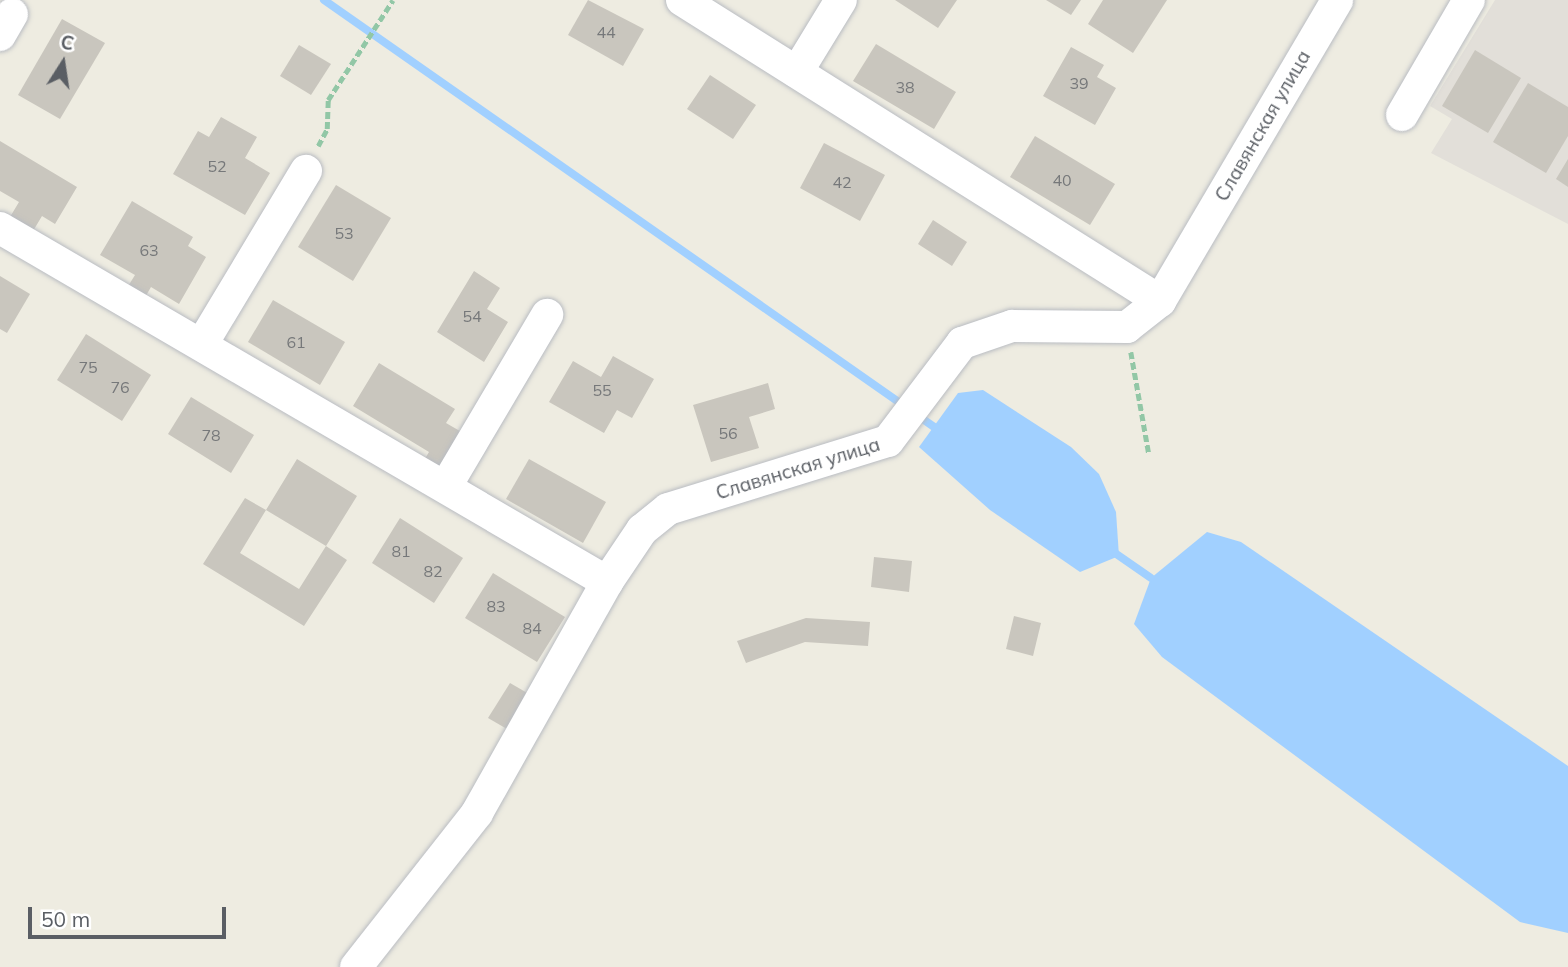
<!DOCTYPE html>
<meta charset="utf-8">
<style>
body{margin:0}
#map{position:relative;width:1568px;height:967px;overflow:hidden;background:#eeece1;font-family:Mulish,sans-serif}
div>[style]{position:absolute}
.industrial>*{inset:0;background:#e2dfd9}
.water>*{inset:0;background:#a1d0ff}
.stream>*{height:8px;margin:-4px;padding:0 4px;transform-origin:4px;border-radius:4px;background:#a1d0ff}
.building>*{inset:0;background:#c9c6be}
.path>*{height:4.5px;margin-top:-2.25px;transform-origin:0;background:repeating-linear-gradient(90deg,#92c7a6 0 7px,transparent 0 10.5px)}
.roads{filter:drop-shadow(0 0 2px #b9bcc2) drop-shadow(0 0 2px #b9bcc2)}
.minor>*{height:32px;margin:-16px;padding:0 16px;transform-origin:16px;border-radius:16px;background:#fff}
span{translate:-50% -50%;white-space:nowrap;text-align:center;line-height:1.15;-webkit-text-stroke:6px #fff;paint-order:stroke}
.number-label{font-size:16px;color:#76787a}
.number-label span{-webkit-text-stroke-width:0}
.street-label{font-size:19px;color:#5a5e64}
.north{position:absolute;left:28px;top:28px;width:70px;height:70px;-webkit-text-stroke:5px #fff;paint-order:stroke;rotate:12deg;font-size:19px;font-weight:700;line-height:28px;text-align:center;color:#5a5e64}
.north::after{content:'';display:block;margin:auto;width:24px;height:32px;background:#5a5e64;clip-path:polygon(50% 0,100% 100%,50% 72%,0 100%)}
.scale{position:absolute;left:28px;top:907px;width:198px;height:32px;box-sizing:border-box;border:4px solid #5a5e64;border-top:0;padding-left:9px;font-size:21px;line-height:24px;white-space:nowrap;color:#5a5e64;-webkit-text-stroke:5px #fff;paint-order:stroke}
</style>
<div id="map">
<div class="industrial">
<div style="clip-path:polygon(1495px 0,1568px 0,1568px 224px,1431px 153px,1452px 119px,1430px 106px)"></div>
</div>
<div class="water">
<div style="clip-path:polygon(983px 390px,1071px 447px,1099px 474px,1116px 512px,1119px 556px,1080px 572px,990px 510px,919px 447px,958px 393px)"></div>
<div style="clip-path:polygon(1207px 532px,1241px 542px,1568px 766px,1568px 933px,1520px 922px,1162px 657px,1134px 624px,1151px 578px)"></div>
</div>
<div class="stream">
<div style="left:324px;top:0;width:710px;rotate:34.97deg"></div>
<div style="left:917px;top:415px;width:29px;rotate:35deg"></div>
<div style="left:1112px;top:551px;width:47px;rotate:34.7deg"></div>
</div>
<div class="building">
<div style="clip-path:polygon(588px 0,644px 29px,623px 66px,568px 35px)"></div>
<div style="clip-path:polygon(895px 0,957px 0,938px 28px)"></div>
<div style="clip-path:polygon(1046px 0,1081px 0,1071px 15px)"></div>
<div style="clip-path:polygon(1103px 0,1167px 0,1133px 53px,1088px 24px)"></div>
<div style="clip-path:polygon(62px 19px,105px 43px,60px 119px,18px 95px)"></div>
<div style="clip-path:polygon(876px 44px,956px 92px,934px 129px,853px 81px)"></div>
<div style="clip-path:polygon(299px 45px,331px 64px,311px 95px,280px 76px)"></div>
<div style="clip-path:polygon(1071px 47px,1104px 65px,1097px 77px,1116px 88px,1095px 125px,1043px 96px)"></div>
<div style="clip-path:polygon(1475px 50px,1521px 78px,1488px 133px,1442px 106px)"></div>
<div style="clip-path:polygon(710px 75px,756px 105px,733px 139px,687px 109px)"></div>
<div style="clip-path:polygon(1528px 83px,1568px 107px,1568px 136px,1546px 173px,1493px 142px)"></div>
<div style="clip-path:polygon(221px 117px,257px 137px,245px 158px,270px 173px,245px 215px,173px 174px,198px 131px,209px 137px)"></div>
<div style="clip-path:polygon(1035px 136px,1115px 184px,1090px 225px,1010px 177px)"></div>
<div style="clip-path:polygon(0 141px,77px 187px,55px 224px,42px 216px,33px 231px,10px 217px,19px 202px,0 191px)"></div>
<div style="clip-path:polygon(824px 143px,885px 175px,860px 221px,800px 188px)"></div>
<div style="clip-path:polygon(1568px 159px,1568px 187px,1556px 179px)"></div>
<div style="clip-path:polygon(336px 185px,391px 218px,353px 281px,298px 247px)"></div>
<div style="clip-path:polygon(132px 201px,193px 237px,188px 246px,206px 257px,179px 304px,151px 287px,144px 299px,127px 288px,135px 275px,100px 255px)"></div>
<div style="clip-path:polygon(933px 220px,967px 242px,952px 266px,918px 244px)"></div>
<div style="clip-path:polygon(474px 271px,500px 288px,487px 309px,508px 322px,484px 362px,437px 332px)"></div>
<div style="clip-path:polygon(0 276px,30px 294px,7px 333px,0 329px)"></div>
<div style="clip-path:polygon(273px 300px,345px 342px,320px 385px,248px 342px)"></div>
<div style="clip-path:polygon(86px 334px,151px 375px,122px 421px,57px 380px)"></div>
<div style="clip-path:polygon(613px 356px,654px 379px,632px 418px,617px 410px,604px 433px,549px 402px,573px 361px,601px 377px)"></div>
<div style="clip-path:polygon(379px 363px,455px 409px,446px 423px,465px 434px,441px 473px,423px 462px,429px 452px,353px 406px)"></div>
<div style="clip-path:polygon(768px 383px,775px 409px,749px 417px,759px 448px,711px 462px,693px 405px)"></div>
<div style="clip-path:polygon(191px 397px,254px 435px,231px 473px,168px 434px)"></div>
<div style="clip-path:polygon(evenodd,297px 459px,357px 496px,326px 546px,347px 560px,304px 626px,203px 564px,245px 498px,266px 510px,297px 459px,266px 510px,326px 546px,299px 589px,240px 553px,266px 510px)"></div>
<div style="clip-path:polygon(529px 459px,606px 502px,583px 543px,506px 499px)"></div>
<div style="clip-path:polygon(400px 518px,463px 558px,434px 603px,372px 563px)"></div>
<div style="clip-path:polygon(874px 557px,912px 561px,909px 592px,871px 587px)"></div>
<div style="clip-path:polygon(493px 573px,565px 617px,537px 662px,465px 618px)"></div>
<div style="clip-path:polygon(1014px 616px,1041px 623px,1033px 656px,1006px 649px)"></div>
<div style="clip-path:polygon(806px 618px,870px 622px,868px 646px,805px 642px,746px 663px,737px 641px)"></div>
<div style="clip-path:polygon(510px 683px,529px 694px,507px 729px,488px 718px)"></div>
</div>
<div class="path">
<div style="left:318px;top:146px;width:19px;rotate:-62deg"></div>
<div style="left:327px;top:129px;width:29px;rotate:-88deg"></div>
<div style="left:328px;top:100px;width:119px;rotate:-57deg"></div>
<div style="left:1131px;top:352px;width:104px;rotate:80deg"></div>
</div>
<div class="roads">
<div class="minor">
<div style="left:682px;top:0;width:565px;rotate:32.2deg"></div>
<div style="left:0;top:35px;width:24px;rotate:-60deg"></div>
<div style="left:797px;top:72px;width:84px;rotate:-58.6deg"></div>
<div style="left:1402px;top:115px;width:133px;rotate:-59.8deg"></div>
<div style="left:0;top:228px;width:703px;rotate:30.25deg"></div>
<div style="left:202px;top:344px;width:202px;rotate:-59deg"></div>
<div style="left:446px;top:486px;width:199px;rotate:-59.4deg"></div>
<div style="left:356px;top:967px;width:196px;rotate:-51.8deg"></div>
<div style="left:477px;top:813px;width:265px;rotate:-60.6deg"></div>
<div style="left:607px;top:582px;width:63px;rotate:-56.1deg"></div>
<div style="left:642px;top:530px;width:33px;rotate:-39deg"></div>
<div style="left:668px;top:509px;width:230px;rotate:-17.2deg"></div>
<div style="left:888px;top:441px;width:123px;rotate:-52.9deg"></div>
<div style="left:962px;top:343px;width:53px;rotate:-18.8deg"></div>
<div style="left:1012px;top:326px;width:115px;rotate:0.5deg"></div>
<div style="left:1127px;top:327px;width:42px;rotate:-38.2deg"></div>
<div style="left:1160px;top:301px;width:349px;rotate:-59.5deg"></div>
</div>
</div>
<div class="number-label">
<span style="left:606px;top:32px">44</span>
<span style="left:1079px;top:83px">39</span>
<span style="left:905px;top:87px">38</span>
<span style="left:217px;top:166px">52</span>
<span style="left:1062px;top:180px">40</span>
<span style="left:842px;top:182px">42</span>
<span style="left:344px;top:233px">53</span>
<span style="left:149px;top:250px">63</span>
<span style="left:472px;top:316px">54</span>
<span style="left:296px;top:342px">61</span>
<span style="left:88px;top:367px">75</span>
<span style="left:120px;top:387px">76</span>
<span style="left:602px;top:390px">55</span>
<span style="left:728px;top:433px">56</span>
<span style="left:211px;top:435px">78</span>
<span style="left:401px;top:551px">81</span>
<span style="left:433px;top:571px">82</span>
<span style="left:496px;top:606px">83</span>
<span style="left:532px;top:628px">84</span>
</div>
<div class="street-label">
<span style="left:1263px;top:126px;rotate:-60deg">Славянская улица</span>
<span style="left:798px;top:469px;rotate:-17deg">Славянская улица</span>
</div>
<div class="north">С</div>
<div class="scale">50 m</div>
</div>
